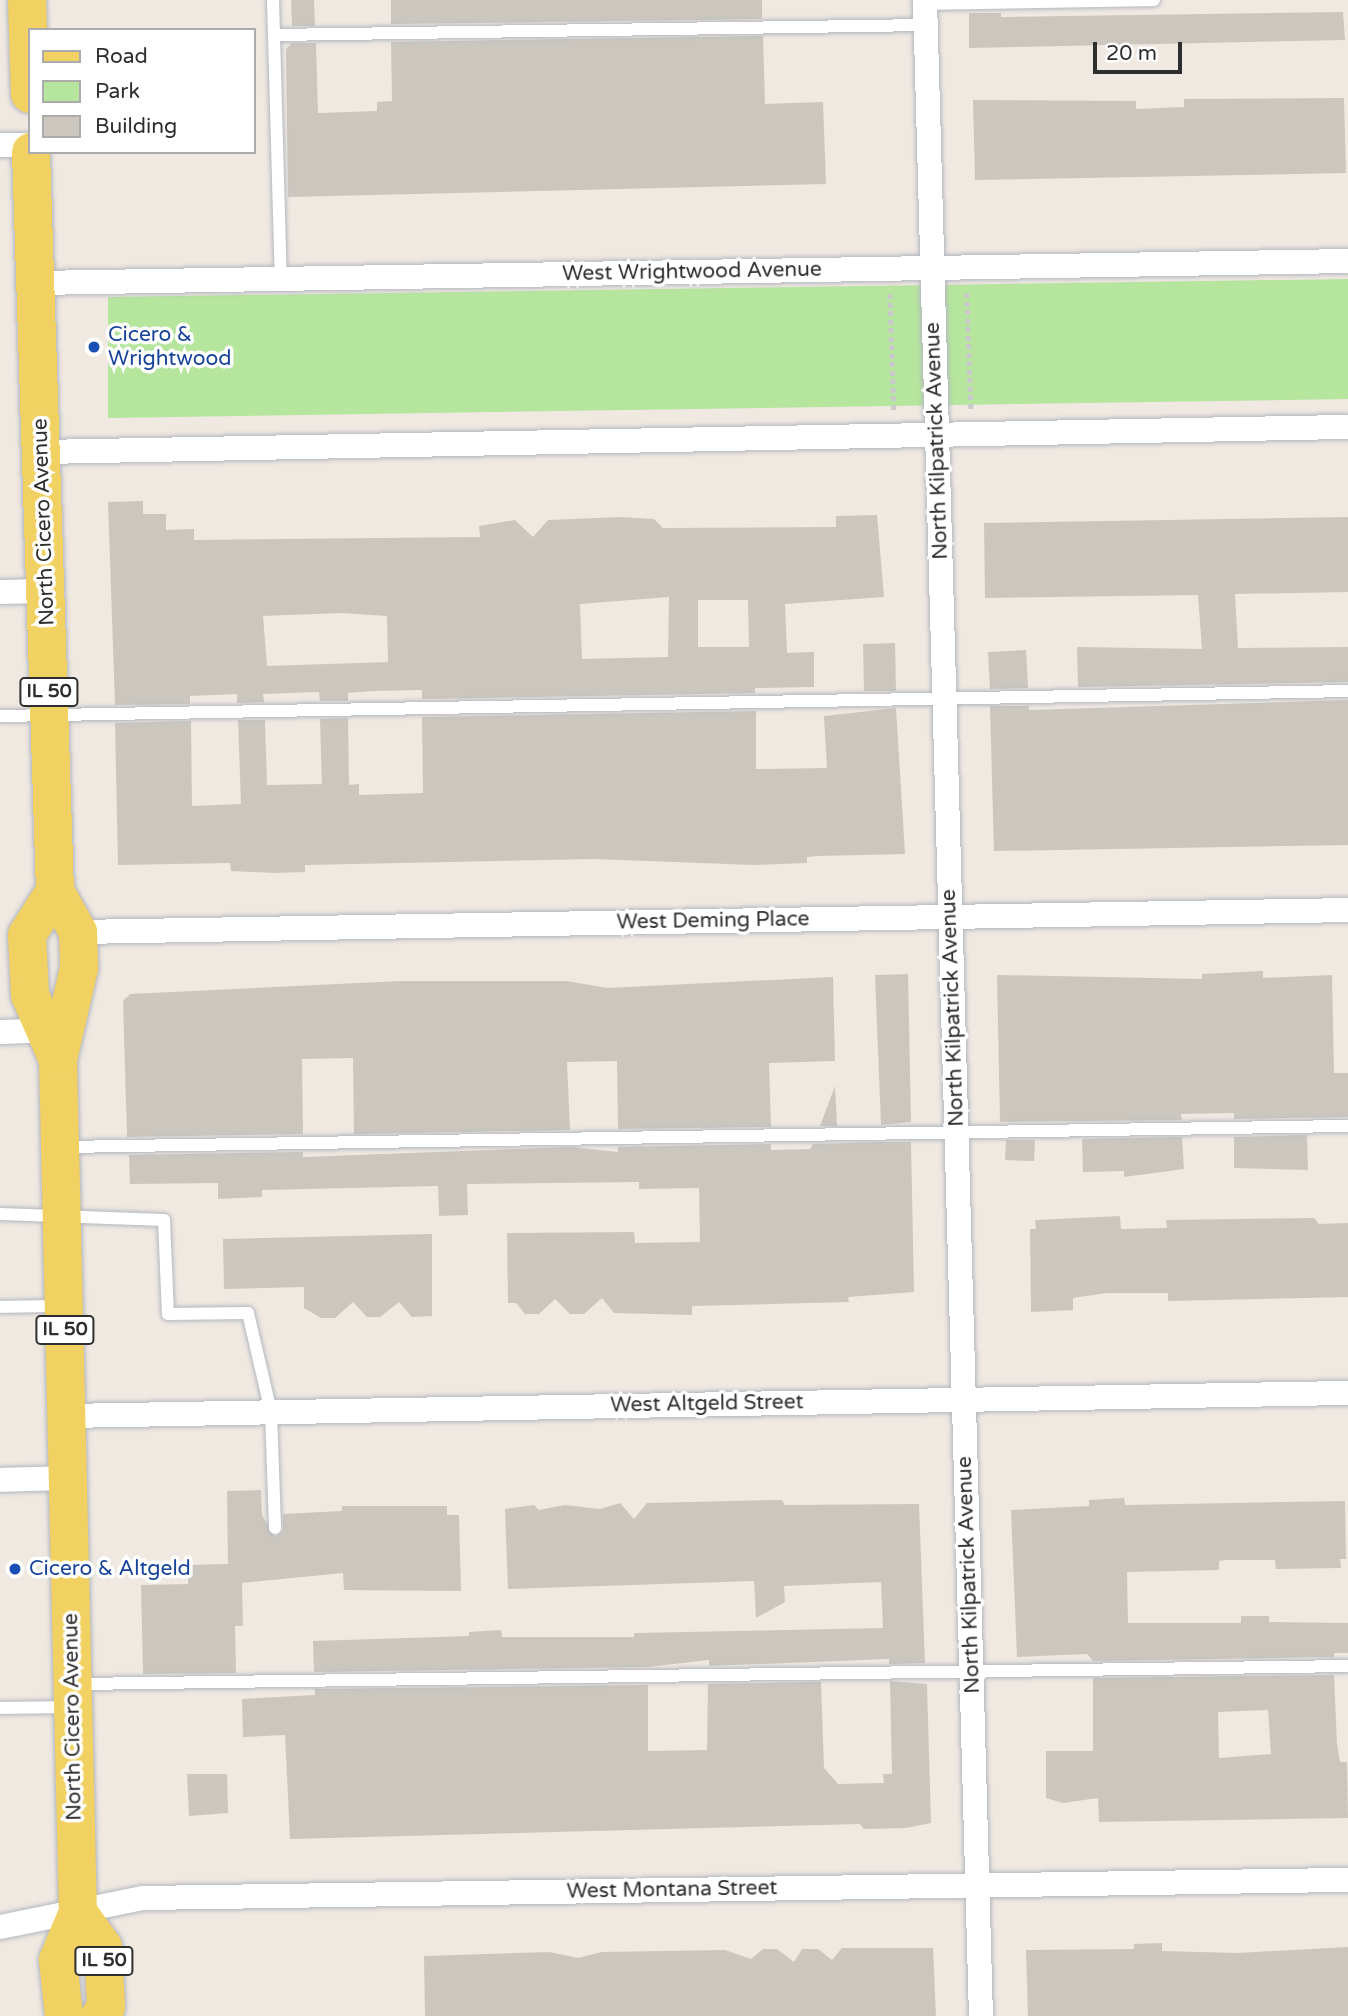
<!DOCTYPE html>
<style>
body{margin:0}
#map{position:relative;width:1348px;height:2016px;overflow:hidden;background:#efe9e1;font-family:"Varela Round",sans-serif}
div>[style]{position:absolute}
.green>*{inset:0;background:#b6e59e}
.building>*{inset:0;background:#cbc7bf}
.path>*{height:4.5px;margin-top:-2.25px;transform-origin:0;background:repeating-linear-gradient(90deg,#c9c9c9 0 5px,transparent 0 8.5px)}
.roads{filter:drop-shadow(0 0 2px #b4b7c1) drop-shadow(0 0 2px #b4b7c1)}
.lane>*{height:12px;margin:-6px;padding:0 6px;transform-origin:6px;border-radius:6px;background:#fff}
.street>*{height:24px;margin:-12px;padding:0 12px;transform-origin:12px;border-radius:12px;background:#fff}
.primary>*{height:38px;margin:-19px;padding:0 19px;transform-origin:19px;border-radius:19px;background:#f2d163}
.dots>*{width:19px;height:19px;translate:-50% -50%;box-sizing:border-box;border:4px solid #fff;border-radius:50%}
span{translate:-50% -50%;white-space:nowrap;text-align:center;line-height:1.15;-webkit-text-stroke:7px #fff;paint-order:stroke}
.shield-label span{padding:2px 5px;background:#fff;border:2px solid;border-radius:5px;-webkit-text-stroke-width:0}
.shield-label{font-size:19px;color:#2e2e2e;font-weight:700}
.street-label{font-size:21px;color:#2e2e2e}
.transit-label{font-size:21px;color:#164399}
.left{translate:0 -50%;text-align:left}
.legend{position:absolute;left:28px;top:28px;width:228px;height:126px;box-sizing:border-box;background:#fff;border:2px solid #ababab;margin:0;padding:9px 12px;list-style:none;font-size:21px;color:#2e2e2e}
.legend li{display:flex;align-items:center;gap:14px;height:35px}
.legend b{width:35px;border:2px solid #ababab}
.scale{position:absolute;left:1093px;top:42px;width:89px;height:32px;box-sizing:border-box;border:4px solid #2e2e2e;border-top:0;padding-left:9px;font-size:21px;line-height:24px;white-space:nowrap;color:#2e2e2e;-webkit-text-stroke:5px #fff;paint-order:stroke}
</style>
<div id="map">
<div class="green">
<div style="clip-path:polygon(1348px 279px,1348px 399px,108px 418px,108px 297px)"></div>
</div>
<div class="building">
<div style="clip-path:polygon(291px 0,314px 0,315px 26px,292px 26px)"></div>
<div style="clip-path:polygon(391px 0,762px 0,762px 19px,391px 24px)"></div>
<div style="clip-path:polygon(1343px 12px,1345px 40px,969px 48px,969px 13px,1001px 13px,1001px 17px)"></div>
<div style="clip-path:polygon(763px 36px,765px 104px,823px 102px,826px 184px,288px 197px,286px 49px,292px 43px,316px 43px,318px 113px,377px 111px,377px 102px,392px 101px,391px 42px)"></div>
<div style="clip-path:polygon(1344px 98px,1346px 173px,975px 180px,973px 100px,1136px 101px,1136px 109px,1184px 107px,1184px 99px)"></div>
<div style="clip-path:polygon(evenodd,143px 501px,143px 514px,166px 514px,166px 530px,194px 529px,194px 540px,480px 537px,479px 526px,515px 520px,533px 537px,548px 520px,620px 517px,654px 519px,663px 528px,836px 527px,836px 516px,877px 515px,884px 597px,785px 604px,787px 653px,814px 652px,814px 687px,755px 688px,755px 693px,422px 699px,422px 690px,373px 691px,348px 693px,348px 701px,320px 701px,319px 692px,263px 694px,264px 702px,237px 703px,237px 694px,190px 696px,190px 704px,115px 705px,108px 502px,143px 501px,669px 597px,668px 657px,582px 659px,580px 604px,669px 597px,143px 501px,698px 600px,748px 600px,749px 647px,698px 647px,698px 600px,143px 501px,342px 613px,387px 616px,388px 662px,267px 666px,263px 616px,342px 613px)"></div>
<div style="clip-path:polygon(1348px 517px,1348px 592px,1235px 594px,1238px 648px,1348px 647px,1348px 682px,1078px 687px,1077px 647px,1202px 649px,1198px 595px,985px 598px,984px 523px)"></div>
<div style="clip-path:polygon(895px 643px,896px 691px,864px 691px,863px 644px)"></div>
<div style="clip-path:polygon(1026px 650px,1028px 688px,990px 689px,988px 652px)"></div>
<div style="clip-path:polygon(1348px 700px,1348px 845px,994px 851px,990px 706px,1029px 706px,1029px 710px)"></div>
<div style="clip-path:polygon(896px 708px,905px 854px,818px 856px,807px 857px,807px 863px,754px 865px,594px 859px,305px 865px,305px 872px,274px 873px,231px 871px,230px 863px,118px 865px,115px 723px,191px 721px,192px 806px,241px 804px,238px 720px,265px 720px,267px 785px,322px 784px,320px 719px,348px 718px,349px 785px,359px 784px,359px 795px,423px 793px,422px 717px,756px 711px,756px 769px,827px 768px,824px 716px)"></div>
<div style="clip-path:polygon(1263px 971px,1263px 978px,1332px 975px,1334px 1073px,1348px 1073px,1348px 1117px,1234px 1119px,1234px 1113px,1181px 1114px,1182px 1120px,1000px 1122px,997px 975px,1202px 979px,1202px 974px)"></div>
<div style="clip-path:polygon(908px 974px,911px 1122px,881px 1125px,875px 975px)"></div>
<div style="clip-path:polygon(833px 977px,835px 1061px,769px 1063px,771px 1127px,618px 1129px,617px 1061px,567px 1062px,570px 1130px,354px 1134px,353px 1058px,302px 1059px,303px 1134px,127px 1137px,123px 1001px,130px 994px,400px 981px,567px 981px,607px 988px)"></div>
<div style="clip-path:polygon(835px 1086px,837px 1126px,820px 1126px)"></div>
<div style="clip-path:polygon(1307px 1135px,1308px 1170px,1234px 1168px,1234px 1137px)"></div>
<div style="clip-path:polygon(1182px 1137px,1184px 1169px,1124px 1177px,1124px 1171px,1083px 1172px,1082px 1139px)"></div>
<div style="clip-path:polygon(1006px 1140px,1035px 1140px,1034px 1161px,1005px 1160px)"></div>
<div style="clip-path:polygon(882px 1142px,911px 1142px,914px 1292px,848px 1297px,849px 1302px,692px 1306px,692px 1315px,614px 1313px,602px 1298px,584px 1314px,570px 1314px,555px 1299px,539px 1314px,525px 1314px,516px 1303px,508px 1303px,507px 1233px,634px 1232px,635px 1243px,700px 1242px,699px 1188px,639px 1189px,639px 1182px,467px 1184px,468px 1215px,439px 1216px,438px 1186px,262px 1190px,262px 1197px,218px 1199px,218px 1183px,130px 1184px,129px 1155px,303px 1152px,303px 1157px,571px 1147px,618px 1152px,618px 1147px,771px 1144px,771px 1150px,810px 1149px,813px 1144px)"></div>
<div style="clip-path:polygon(1120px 1216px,1121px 1229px,1167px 1228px,1166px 1220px,1314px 1218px,1319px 1224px,1348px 1223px,1348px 1297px,1168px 1301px,1168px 1293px,1107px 1293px,1073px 1298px,1073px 1310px,1031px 1312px,1030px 1229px,1036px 1229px,1035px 1220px)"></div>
<div style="clip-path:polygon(432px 1234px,432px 1316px,412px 1317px,399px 1302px,380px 1317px,367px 1317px,353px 1302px,335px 1318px,321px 1318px,304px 1308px,304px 1287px,224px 1289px,223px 1239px)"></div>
<div style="clip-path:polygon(261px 1490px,262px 1515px,275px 1537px,283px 1531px,283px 1514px,342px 1511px,342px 1506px,447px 1506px,447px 1515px,459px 1515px,461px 1591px,344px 1590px,343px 1573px,242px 1583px,243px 1626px,235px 1626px,236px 1673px,143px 1674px,141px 1585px,188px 1584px,188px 1565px,228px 1564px,227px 1491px)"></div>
<div style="clip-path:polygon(1124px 1498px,1125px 1505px,1345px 1501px,1346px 1559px,1340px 1559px,1341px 1568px,1276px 1569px,1275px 1560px,1226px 1560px,1219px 1561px,1219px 1570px,1127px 1572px,1128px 1623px,1241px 1623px,1241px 1616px,1269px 1616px,1269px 1622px,1348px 1623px,1348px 1653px,1334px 1653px,1334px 1657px,1093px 1661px,1087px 1654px,1017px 1657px,1011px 1510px,1089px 1506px,1089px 1500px)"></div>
<div style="clip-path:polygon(770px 1500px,782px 1500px,785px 1505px,919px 1504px,925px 1663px,889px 1664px,889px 1659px,709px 1666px,709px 1660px,647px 1667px,314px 1672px,313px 1641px,469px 1636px,469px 1632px,501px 1630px,502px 1637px,634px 1637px,634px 1633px,883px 1628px,881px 1582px,784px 1586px,785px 1602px,756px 1618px,754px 1581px,508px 1589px,505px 1509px,534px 1505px,539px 1510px,565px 1505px,600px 1509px,620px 1503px,634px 1519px,647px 1503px)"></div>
<div style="clip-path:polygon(evenodd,1334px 1675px,1337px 1744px,1340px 1762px,1347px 1762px,1348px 1818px,1099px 1822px,1098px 1798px,1063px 1803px,1046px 1798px,1046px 1751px,1093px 1751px,1093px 1678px,1334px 1675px,1268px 1710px,1271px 1754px,1219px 1758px,1218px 1712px,1268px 1710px)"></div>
<div style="clip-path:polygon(890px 1681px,927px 1684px,931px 1823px,906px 1828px,864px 1829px,860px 1824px,290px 1839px,285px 1735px,243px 1737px,242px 1699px,315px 1695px,315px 1689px,648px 1685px,648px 1751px,707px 1750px,708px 1684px,821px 1682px,824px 1768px,838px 1784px,884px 1783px,883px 1774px,892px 1774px)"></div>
<div style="clip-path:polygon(187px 1774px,227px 1774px,228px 1813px,189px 1816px)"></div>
<div style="clip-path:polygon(1162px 1943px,1162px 1951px,1237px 1953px,1348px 1947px,1348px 2016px,1028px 2016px,1026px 1950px,1134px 1949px,1134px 1944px)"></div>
<div style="clip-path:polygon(842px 1948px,933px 1948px,936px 2016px,425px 2016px,424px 1956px,549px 1952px,578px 1958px,602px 1952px,725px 1950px,751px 1959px,763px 1949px,777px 1949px,794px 1962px,802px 1949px,818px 1949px,832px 1960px)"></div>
</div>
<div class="path">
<div style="left:967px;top:293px;width:117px;rotate:88deg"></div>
<div style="left:890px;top:294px;width:117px;rotate:88deg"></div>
</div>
<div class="roads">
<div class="lane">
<div style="left:273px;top:0;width:278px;rotate:88.4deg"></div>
<div style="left:925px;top:4px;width:229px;rotate:-1deg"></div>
<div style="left:275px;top:35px;width:650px;rotate:-0.88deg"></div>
<div style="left:0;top:716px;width:1348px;rotate:-1.06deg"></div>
<div style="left:64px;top:1147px;width:1284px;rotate:-0.94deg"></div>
<div style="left:0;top:1214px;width:164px;rotate:2.1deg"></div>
<div style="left:164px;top:1220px;width:94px;rotate:87.6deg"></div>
<div style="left:168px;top:1314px;width:80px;rotate:-0.7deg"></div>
<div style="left:248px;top:1313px;width:102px;rotate:76.9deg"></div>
<div style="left:271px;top:1412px;width:116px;rotate:88deg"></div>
<div style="left:0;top:1307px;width:59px;rotate:-1deg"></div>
<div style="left:78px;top:1684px;width:1270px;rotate:-0.81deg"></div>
<div style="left:0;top:1708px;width:69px;rotate:-0.8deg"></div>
</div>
<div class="street">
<div style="left:925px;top:0;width:2017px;rotate:88.41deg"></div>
<div style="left:0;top:145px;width:30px"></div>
<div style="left:36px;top:283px;width:1312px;rotate:-0.96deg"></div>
<div style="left:42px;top:452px;width:1306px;rotate:-1.1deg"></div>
<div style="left:0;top:592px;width:46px;rotate:-1.2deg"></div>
<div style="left:78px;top:932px;width:1270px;rotate:-0.99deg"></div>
<div style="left:0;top:1032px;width:58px;rotate:-2deg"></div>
<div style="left:66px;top:1416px;width:1282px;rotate:-1.03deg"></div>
<div style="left:0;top:1480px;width:68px;rotate:-1.7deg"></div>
<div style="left:0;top:1927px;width:146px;rotate:-11.5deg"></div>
<div style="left:143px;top:1898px;width:1205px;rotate:-0.86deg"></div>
</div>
<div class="primary">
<div style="left:27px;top:0;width:94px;rotate:88.2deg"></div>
<div style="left:31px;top:152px;width:739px;rotate:88.14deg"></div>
<div style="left:55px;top:891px;width:47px;rotate:60.7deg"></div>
<div style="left:78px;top:932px;width:36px;rotate:88deg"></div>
<div style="left:79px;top:968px;width:94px;rotate:102.9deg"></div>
<div style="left:58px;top:1060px;width:852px;rotate:88.66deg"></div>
<div style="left:78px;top:1912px;width:52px;rotate:112.6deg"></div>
<div style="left:58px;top:1960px;width:56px;rotate:83.9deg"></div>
<div style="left:55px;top:891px;width:52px;rotate:122.5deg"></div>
<div style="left:27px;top:935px;width:60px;rotate:87.1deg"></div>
<div style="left:30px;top:995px;width:71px;rotate:66.7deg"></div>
<div style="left:78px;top:1912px;width:43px;rotate:54.5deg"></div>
<div style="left:103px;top:1947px;width:60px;rotate:87.1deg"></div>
<div style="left:106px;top:2007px;width:11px;rotate:124deg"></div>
</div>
</div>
<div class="dots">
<div style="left:94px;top:347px;background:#1a4fb4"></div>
<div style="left:15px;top:1569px;background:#1a4fb4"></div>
</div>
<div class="shield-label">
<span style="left:49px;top:692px">IL 50</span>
<span style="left:65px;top:1330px">IL 50</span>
<span style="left:104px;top:1961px">IL 50</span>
</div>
<div class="street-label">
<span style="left:692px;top:272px;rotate:-1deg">West Wrightwood Avenue</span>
<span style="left:937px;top:441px;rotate:-92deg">North Kilpatrick Avenue</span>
<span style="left:44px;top:522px;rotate:-92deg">North Cicero Avenue</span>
<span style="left:713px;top:921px;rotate:-1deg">West Deming Place</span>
<span style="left:953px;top:1008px;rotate:-92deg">North Kilpatrick Avenue</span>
<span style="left:707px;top:1404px;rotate:-1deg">West Altgeld Street</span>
<span style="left:969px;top:1575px;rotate:-92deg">North Kilpatrick Avenue</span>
<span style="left:73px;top:1717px;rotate:-91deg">North Cicero Avenue</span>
<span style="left:672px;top:1890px;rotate:-1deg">West Montana Street</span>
</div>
<div class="transit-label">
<span class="left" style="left:108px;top:347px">Cicero &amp;<br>Wrightwood</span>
<span class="left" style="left:29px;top:1569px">Cicero &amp; Altgeld</span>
</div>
<ul class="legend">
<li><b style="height:9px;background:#f2d163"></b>Road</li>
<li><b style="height:19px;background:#b6e59e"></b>Park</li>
<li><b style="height:19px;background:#cbc7bf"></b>Building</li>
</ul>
<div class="scale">20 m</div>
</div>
